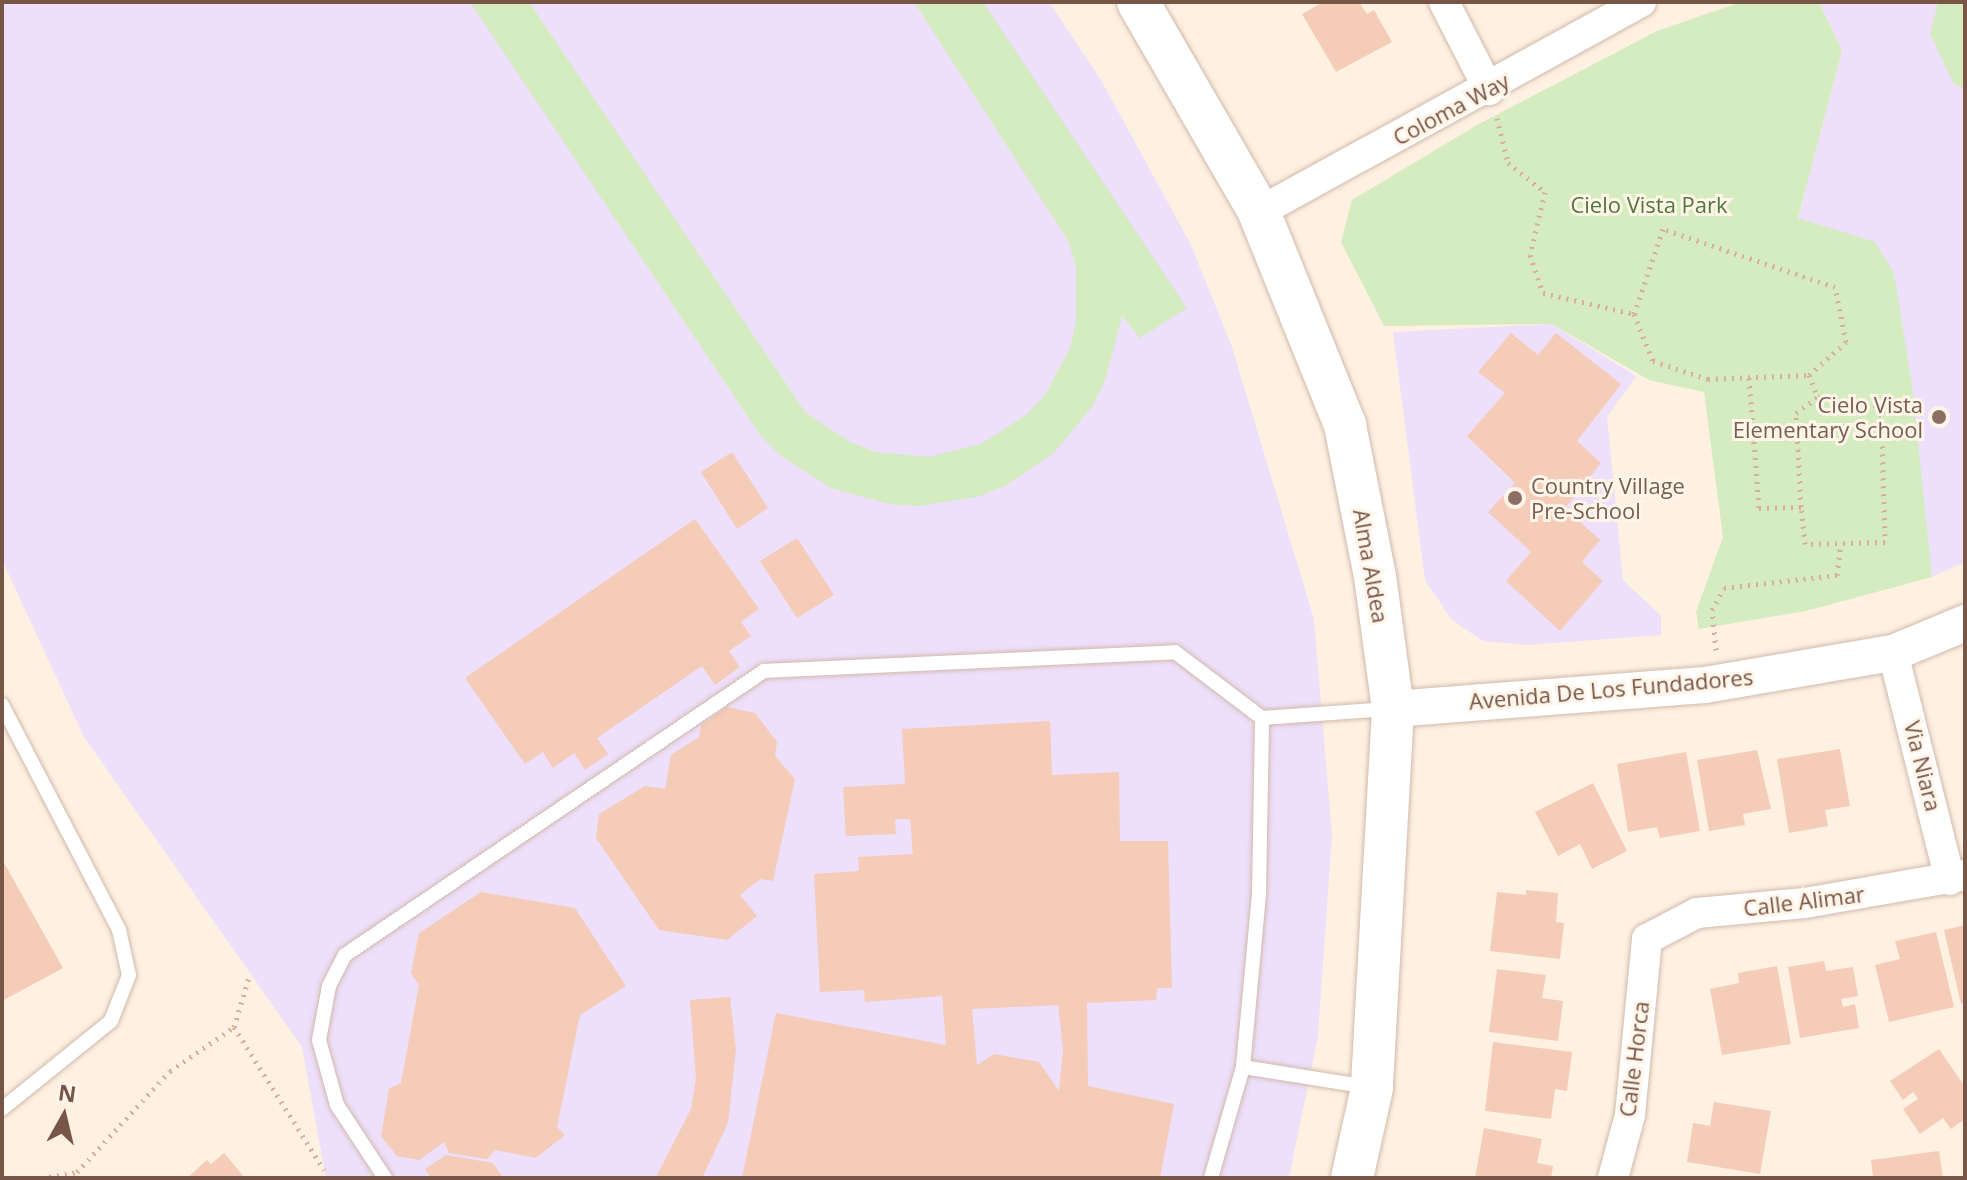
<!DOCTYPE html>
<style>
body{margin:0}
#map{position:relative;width:1967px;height:1180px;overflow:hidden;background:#fef1e2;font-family:"Open Sans",sans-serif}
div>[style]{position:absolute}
.education>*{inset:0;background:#eedffa}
.green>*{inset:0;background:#d4ecc0}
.building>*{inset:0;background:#f5ccb8}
.path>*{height:5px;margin-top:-2.5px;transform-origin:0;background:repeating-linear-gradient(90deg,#d9af9b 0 2px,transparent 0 8px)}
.roads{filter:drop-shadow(0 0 2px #d1b9ab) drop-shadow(0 0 2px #d1b9ab)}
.service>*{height:14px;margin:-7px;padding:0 7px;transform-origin:7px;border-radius:7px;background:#fff}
.minor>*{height:30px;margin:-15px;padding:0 15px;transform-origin:15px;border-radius:15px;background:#fff}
.tertiary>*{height:36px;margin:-18px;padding:0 18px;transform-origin:18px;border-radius:18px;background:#fff}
.secondary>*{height:42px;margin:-21px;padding:0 21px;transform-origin:21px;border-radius:21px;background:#fff}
.dots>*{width:22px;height:22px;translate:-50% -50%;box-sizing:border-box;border:4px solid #fff5e9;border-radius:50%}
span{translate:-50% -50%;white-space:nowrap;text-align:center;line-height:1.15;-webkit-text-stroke:6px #fff5e9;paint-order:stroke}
.street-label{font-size:22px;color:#775547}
.park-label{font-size:22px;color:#51773c}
.education-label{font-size:22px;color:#785e54}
.right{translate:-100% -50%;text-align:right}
.left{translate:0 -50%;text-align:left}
.frame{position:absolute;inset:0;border:4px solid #775547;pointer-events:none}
.north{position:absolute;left:24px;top:1076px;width:80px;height:80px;-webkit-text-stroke:6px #fff5e9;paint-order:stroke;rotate:8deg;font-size:22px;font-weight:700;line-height:32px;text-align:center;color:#775547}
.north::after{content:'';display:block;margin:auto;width:28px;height:36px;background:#775547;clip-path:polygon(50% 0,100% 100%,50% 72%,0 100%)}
</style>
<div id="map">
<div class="education">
<div style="clip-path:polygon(2px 2px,1049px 2px,1101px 80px,1191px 245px,1232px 347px,1314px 619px,1332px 835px,1318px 1036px,1289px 1178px,326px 1178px,302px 1047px,84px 737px,2px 560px)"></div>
<div style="clip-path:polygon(1819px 2px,1965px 2px,1965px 562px,1932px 577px,1894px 273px,1798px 219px,1842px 51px)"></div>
<div style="clip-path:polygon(1552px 324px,1636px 376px,1607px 417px,1623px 580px,1661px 616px,1661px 635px,1528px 645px,1483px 641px,1452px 620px,1425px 580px,1393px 332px)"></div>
</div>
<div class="green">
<div style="clip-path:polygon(470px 2px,529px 2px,805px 412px,850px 442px,875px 452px,929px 457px,981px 444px,1026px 415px,1045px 395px,1070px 348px,1076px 321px,1076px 268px,1069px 242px,914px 2px,983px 2px,1187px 308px,1140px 338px,1122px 316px,1105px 381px,1092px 407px,1054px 453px,1005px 486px,977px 497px,918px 506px,889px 504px,831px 488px,781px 456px,760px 435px)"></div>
<div style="clip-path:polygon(1741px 2px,1819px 2px,1842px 51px,1798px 218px,1875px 242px,1894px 273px,1912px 385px,1932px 577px,1806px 611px,1699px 629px,1696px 612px,1723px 537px,1704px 392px,1649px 380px,1552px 324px,1384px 326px,1341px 242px,1352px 200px,1477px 125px,1657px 31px)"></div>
<div style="clip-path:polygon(1938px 2px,1965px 2px,1965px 89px,1954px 84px,1930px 34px)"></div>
</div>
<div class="building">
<div style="clip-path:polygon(1323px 2px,1359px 2px,1367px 14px,1374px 10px,1392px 42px,1336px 72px,1302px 14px)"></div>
<div style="clip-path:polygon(1511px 333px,1538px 355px,1556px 333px,1621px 384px,1577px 441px,1601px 463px,1565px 508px,1600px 540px,1582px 562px,1603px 581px,1560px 631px,1506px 581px,1531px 552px,1488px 512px,1515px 483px,1467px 436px,1505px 393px,1478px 372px)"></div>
<div style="clip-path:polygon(732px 452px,768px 508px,737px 529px,701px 472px)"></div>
<div style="clip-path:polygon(695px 519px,759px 609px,741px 622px,751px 636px,729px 651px,740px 667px,715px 685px,702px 666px,597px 738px,608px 754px,585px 770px,574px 753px,553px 768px,543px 752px,525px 764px,465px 678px)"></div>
<div style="clip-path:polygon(797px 538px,834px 595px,797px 618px,760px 561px)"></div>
<div style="clip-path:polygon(727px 707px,755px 713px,777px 742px,775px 756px,795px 779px,773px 881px,760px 879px,740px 895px,757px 916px,727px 940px,659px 930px,596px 838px,599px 814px,645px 786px,665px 789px,671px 755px,699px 737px,701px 725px)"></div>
<div style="clip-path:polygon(evenodd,1050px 721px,1052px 775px,1119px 772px,1120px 841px,1168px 841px,1172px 988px,1157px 988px,1156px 1000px,1087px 1003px,1088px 1086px,1174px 1104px,1160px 1178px,742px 1178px,776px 1013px,946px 1045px,942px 996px,865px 1002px,864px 990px,820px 992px,814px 874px,859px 871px,858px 857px,913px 854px,910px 819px,895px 819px,896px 834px,846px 836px,843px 787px,905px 784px,902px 729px,1050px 721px,1058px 1005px,1063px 1048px,1059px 1091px,1039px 1062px,994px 1054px,977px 1065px,972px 1009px,1058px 1005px)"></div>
<div style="clip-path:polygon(1840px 749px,1850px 806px,1825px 810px,1828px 826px,1789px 833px,1777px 759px)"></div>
<div style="clip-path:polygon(1757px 750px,1771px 809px,1743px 814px,1745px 825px,1709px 831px,1697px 760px)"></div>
<div style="clip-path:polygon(1686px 752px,1700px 831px,1660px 838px,1657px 827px,1628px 832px,1617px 764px)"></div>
<div style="clip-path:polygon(1593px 783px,1627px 851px,1592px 869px,1580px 844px,1558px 856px,1535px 812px)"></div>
<div style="clip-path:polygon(2px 859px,63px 968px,2px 1001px)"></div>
<div style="clip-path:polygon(1526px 890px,1558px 893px,1556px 922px,1564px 923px,1560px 959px,1490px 951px,1497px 892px,1526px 895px)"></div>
<div style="clip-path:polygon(481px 892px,575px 908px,626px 986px,580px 1015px,557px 1127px,565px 1135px,536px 1158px,495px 1150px,487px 1159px,449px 1153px,444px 1142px,419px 1160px,397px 1156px,381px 1136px,389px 1089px,401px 1083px,419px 985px,411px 973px,419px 933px)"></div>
<div style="clip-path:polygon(1965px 925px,1965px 1003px,1961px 1004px,1944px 930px)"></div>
<div style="clip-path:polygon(1936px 932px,1954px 1007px,1889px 1022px,1875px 965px,1900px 959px,1895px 941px)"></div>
<div style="clip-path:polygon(1824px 961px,1826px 971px,1853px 967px,1858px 996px,1841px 999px,1843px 1007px,1855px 1004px,1859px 1028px,1800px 1038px,1788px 967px)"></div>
<div style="clip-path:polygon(1777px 966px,1791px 1044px,1722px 1055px,1710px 989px,1739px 983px,1738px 973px)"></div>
<div style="clip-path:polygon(1497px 969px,1546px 975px,1542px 998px,1563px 1001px,1558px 1041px,1489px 1032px)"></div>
<div style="clip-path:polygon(730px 997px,736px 1049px,728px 1123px,702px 1178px,663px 1178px,657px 1175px,691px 1109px,696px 1078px,690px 1000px)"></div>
<div style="clip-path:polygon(1493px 1042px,1572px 1052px,1567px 1091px,1555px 1089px,1551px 1119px,1485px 1111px)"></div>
<div style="clip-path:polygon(1939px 1049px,1965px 1087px,1965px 1119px,1951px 1129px,1943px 1118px,1920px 1134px,1903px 1109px,1918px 1099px,1913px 1092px,1903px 1100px,1890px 1081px)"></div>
<div style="clip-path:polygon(1714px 1102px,1771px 1111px,1760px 1174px,1687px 1162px,1693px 1123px,1710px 1126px)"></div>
<div style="clip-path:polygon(1484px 1128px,1542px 1139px,1537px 1163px,1553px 1166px,1551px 1178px,1475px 1178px)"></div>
<div style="clip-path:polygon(1939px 1151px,1943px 1178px,1873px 1178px,1871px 1160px)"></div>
<div style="clip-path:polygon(224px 1153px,245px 1178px,187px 1178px,207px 1160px,211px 1164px)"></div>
<div style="clip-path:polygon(446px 1155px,493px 1163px,503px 1178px,431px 1178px,425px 1169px)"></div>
</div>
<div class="path">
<div style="left:1497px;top:118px;width:46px;rotate:76.3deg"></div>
<div style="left:1508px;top:163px;width:47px;rotate:38.1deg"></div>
<div style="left:1545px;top:192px;width:65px;rotate:103.4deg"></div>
<div style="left:1530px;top:255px;width:40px;rotate:71.1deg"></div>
<div style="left:1543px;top:293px;width:93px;rotate:13deg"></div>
<div style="left:1634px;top:314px;width:51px;rotate:68deg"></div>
<div style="left:1653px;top:361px;width:58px;rotate:18.1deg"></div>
<div style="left:1708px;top:379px;width:101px;rotate:-2.3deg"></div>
<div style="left:1809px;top:375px;width:50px;rotate:-41.7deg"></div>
<div style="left:1846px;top:342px;width:56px;rotate:-101.3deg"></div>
<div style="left:1835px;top:287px;width:182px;rotate:-161.4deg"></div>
<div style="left:1663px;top:229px;width:90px;rotate:108.8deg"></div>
<div style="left:1809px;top:375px;width:24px;rotate:68deg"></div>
<div style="left:1749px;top:378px;width:130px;rotate:85.6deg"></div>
<div style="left:1759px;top:508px;width:42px;rotate:-1.4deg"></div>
<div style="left:1801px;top:507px;width:94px;rotate:-93deg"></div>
<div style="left:1796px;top:413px;width:27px;rotate:-36deg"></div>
<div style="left:1818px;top:397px;width:64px;rotate:8.1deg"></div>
<div style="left:1881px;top:406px;width:136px;rotate:88.3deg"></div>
<div style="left:1885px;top:542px;width:80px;rotate:178.6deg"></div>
<div style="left:1805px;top:544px;width:37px;rotate:-96deg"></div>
<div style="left:1716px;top:650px;width:40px;rotate:-95.7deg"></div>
<div style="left:1712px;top:610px;width:25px;rotate:-61deg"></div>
<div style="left:1724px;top:588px;width:114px;rotate:-6.6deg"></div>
<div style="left:1837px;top:575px;width:32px;rotate:-83deg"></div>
<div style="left:234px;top:1027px;width:169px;rotate:57.8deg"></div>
<div style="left:41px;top:1178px;width:36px;rotate:-9deg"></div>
<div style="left:77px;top:1172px;width:137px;rotate:-47.4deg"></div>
<div style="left:170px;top:1071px;width:78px;rotate:-34.5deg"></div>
<div style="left:234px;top:1027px;width:55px;rotate:-73.2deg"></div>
</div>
<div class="roads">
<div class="service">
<div style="left:2px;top:705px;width:254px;rotate:62.5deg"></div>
<div style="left:119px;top:930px;width:46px;rotate:77.5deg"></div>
<div style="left:129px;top:975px;width:49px;rotate:111.4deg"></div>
<div style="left:111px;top:1021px;width:140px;rotate:141.1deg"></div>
<div style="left:1243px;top:1067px;width:127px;rotate:9.1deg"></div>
<div style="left:385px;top:1178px;width:87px;rotate:-123.3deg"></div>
<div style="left:337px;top:1105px;width:67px;rotate:-105.5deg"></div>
<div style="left:319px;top:1040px;width:55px;rotate:-79.5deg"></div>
<div style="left:329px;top:986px;width:35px;rotate:-63deg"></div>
<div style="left:345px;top:955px;width:506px;rotate:-34.13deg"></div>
<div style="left:764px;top:671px;width:411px;rotate:-2.6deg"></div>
<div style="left:1175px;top:652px;width:109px;rotate:37.2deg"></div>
<div style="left:1262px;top:718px;width:126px;rotate:-4.1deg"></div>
<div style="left:1211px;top:1178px;width:116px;rotate:-73.9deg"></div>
<div style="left:1243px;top:1067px;width:174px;rotate:-84.7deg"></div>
<div style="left:1259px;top:894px;width:176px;rotate:-89deg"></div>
</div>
<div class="minor">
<div style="left:1444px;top:2px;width:99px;rotate:62.9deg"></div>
<div style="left:1259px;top:212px;width:436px;rotate:-28.8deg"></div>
<div style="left:1893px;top:653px;width:234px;rotate:75.9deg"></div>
<div style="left:1613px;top:1178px;width:65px;rotate:-74.9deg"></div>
<div style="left:1630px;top:1115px;width:177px;rotate:-84.5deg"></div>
<div style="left:1647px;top:939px;width:56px;rotate:-27.5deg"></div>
<div style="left:1697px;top:913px;width:108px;rotate:-5.3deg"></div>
<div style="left:1805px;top:903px;width:162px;rotate:-9.9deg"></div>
</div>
<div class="tertiary">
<div style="left:1393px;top:709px;width:313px;rotate:-4.4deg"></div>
<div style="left:1705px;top:685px;width:191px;rotate:-9.7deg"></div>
<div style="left:1893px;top:653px;width:78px;rotate:-22.6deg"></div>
</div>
<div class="secondary">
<div style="left:1138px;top:2px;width:242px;rotate:60deg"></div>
<div style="left:1259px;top:212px;width:230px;rotate:68deg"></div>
<div style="left:1345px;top:425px;width:154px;rotate:78.8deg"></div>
<div style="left:1375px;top:576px;width:134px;rotate:82.3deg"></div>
<div style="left:1393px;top:709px;width:380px;rotate:93.2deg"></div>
<div style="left:1372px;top:1088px;width:92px;rotate:102.5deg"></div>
</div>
</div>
<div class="dots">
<div style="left:1939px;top:417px;background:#8d6e63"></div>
<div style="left:1515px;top:498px;background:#8d6e63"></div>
</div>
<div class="street-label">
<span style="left:1451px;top:109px;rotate:-28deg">Coloma Way</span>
<span style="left:1371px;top:566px;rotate:80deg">Alma Aldea</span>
<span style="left:1611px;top:689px;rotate:-5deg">Avenida De Los Fundadores</span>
<span style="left:1923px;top:766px;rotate:76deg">Via Niara</span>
<span style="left:1804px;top:901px;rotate:-7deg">Calle Alimar</span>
<span style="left:1634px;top:1059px;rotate:-83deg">Calle Horca</span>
</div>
<div class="park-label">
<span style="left:1649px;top:205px">Cielo Vista Park</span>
</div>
<div class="education-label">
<span class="right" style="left:1923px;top:417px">Cielo Vista<br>Elementary School</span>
<span class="left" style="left:1531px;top:498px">Country Village<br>Pre-School</span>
</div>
<div class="frame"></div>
<div class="north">N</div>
</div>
